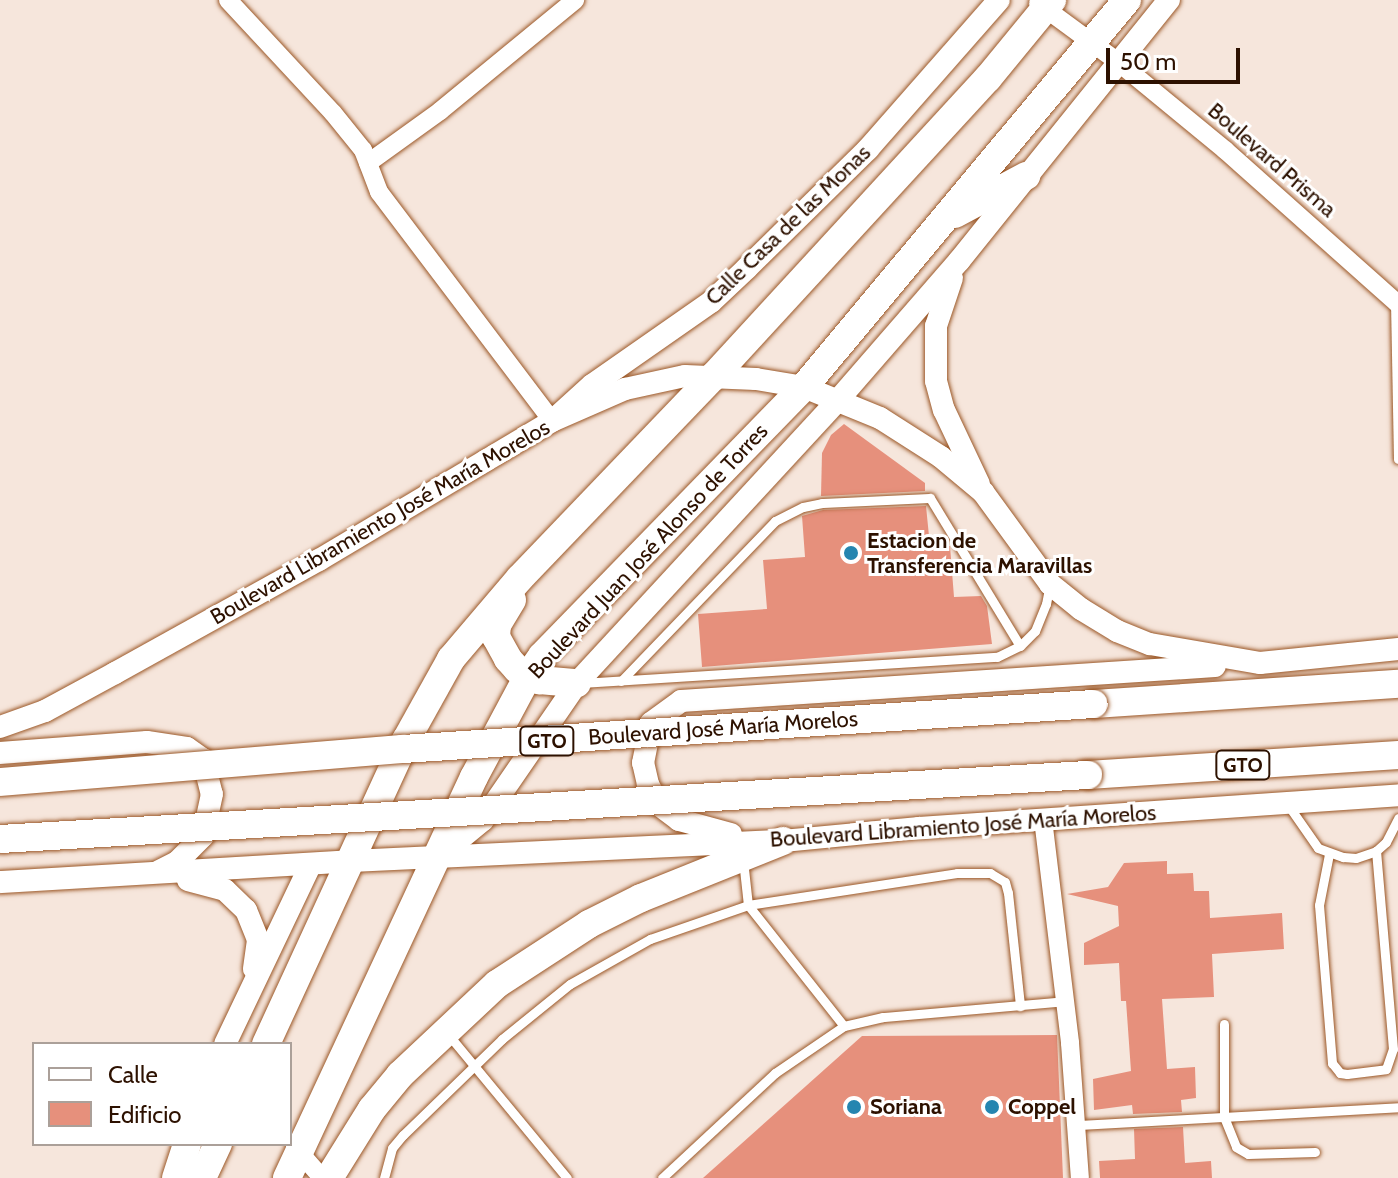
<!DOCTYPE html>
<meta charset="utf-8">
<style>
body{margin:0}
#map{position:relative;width:1398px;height:1178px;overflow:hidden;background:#f6e6dc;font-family:Cabin,sans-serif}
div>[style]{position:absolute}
.building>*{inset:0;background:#e6907c}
.roads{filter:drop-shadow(0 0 2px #9b5726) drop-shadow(0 0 2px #9b5726)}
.service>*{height:9px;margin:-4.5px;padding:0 4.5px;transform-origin:4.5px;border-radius:4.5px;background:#fff}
.minor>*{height:18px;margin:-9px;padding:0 9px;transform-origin:9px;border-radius:9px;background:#fff}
.tertiary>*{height:22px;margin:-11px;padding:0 11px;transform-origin:11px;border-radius:11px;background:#fff}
.primary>*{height:28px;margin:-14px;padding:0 14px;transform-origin:14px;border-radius:14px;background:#fff}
.bridges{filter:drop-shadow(0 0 2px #9b5726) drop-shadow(0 0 2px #9b5726)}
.primary-bridge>*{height:28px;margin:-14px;padding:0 14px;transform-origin:14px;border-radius:14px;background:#fff}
.dots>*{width:22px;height:22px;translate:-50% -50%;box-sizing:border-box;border:4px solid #fff;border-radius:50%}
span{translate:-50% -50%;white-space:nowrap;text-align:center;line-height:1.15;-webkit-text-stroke:6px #fff;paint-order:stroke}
.shield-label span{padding:2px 6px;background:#fff;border:2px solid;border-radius:6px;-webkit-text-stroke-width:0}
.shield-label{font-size:20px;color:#2d1100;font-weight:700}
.street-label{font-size:22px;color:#2d1100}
.poi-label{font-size:22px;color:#2d1100;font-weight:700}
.left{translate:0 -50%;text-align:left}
.legend{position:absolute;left:32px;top:1042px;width:260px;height:104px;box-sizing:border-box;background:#fff;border:2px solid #aba099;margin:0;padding:10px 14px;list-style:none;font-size:24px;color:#2d1100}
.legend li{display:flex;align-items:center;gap:16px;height:40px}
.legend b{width:40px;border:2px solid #aba099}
.scale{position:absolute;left:1106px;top:48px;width:134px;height:36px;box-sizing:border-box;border:4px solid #2d1100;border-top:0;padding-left:10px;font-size:24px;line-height:28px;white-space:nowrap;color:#2d1100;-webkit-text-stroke:6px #fff;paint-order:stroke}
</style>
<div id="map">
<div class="building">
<div style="clip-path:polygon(844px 424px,925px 483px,925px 491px,821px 496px,822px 453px,831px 435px)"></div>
<div style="clip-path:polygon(926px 506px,930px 546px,950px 546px,954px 597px,981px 596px,987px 606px,992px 644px,702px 667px,698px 614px,767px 609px,763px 560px,805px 557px,802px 516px,823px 510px)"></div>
<div style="clip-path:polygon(1167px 861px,1167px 874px,1193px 873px,1194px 891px,1209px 891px,1210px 918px,1282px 913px,1284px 949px,1212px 954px,1214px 997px,1162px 999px,1167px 1069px,1195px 1067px,1196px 1098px,1181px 1100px,1182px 1112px,1133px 1114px,1132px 1105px,1094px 1110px,1093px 1079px,1131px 1071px,1126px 1001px,1121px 1001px,1119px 963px,1084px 965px,1084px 943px,1119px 926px,1118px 906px,1067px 894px,1108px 887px,1124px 863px)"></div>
<div style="clip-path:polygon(1057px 1035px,1063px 1178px,703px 1178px,862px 1036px)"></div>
<div style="clip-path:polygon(1183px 1127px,1185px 1163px,1211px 1161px,1212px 1178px,1100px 1178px,1099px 1161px,1135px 1159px,1134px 1129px)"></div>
</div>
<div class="roads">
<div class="service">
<div style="left:1395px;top:302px;width:157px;rotate:88.9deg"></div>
<div style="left:621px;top:681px;width:222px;rotate:-46.1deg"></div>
<div style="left:775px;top:521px;width:31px;rotate:-27deg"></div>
<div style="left:803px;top:507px;width:19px;rotate:-12deg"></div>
<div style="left:822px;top:503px;width:108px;rotate:-2.7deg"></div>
<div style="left:930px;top:498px;width:173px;rotate:58.7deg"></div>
<div style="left:581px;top:683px;width:417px;rotate:-3.6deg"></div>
<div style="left:997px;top:657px;width:25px;rotate:-26deg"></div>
<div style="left:1020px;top:646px;width:21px;rotate:-45deg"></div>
<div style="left:1035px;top:631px;width:29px;rotate:-68deg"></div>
<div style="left:1046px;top:604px;width:20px;rotate:-79deg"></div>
<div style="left:1288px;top:805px;width:52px;rotate:55.1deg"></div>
<div style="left:1318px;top:848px;width:27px;rotate:20deg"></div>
<div style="left:1343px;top:857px;width:13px;rotate:4deg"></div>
<div style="left:1356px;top:858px;width:21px;rotate:-19deg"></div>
<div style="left:1376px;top:851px;width:13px;rotate:-42deg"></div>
<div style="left:1386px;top:842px;width:27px;rotate:-63deg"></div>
<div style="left:1329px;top:854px;width:52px;rotate:101.1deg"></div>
<div style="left:1319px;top:905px;width:159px;rotate:85.3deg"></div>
<div style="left:1332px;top:1063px;width:13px;rotate:51deg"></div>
<div style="left:1340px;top:1073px;width:7px;rotate:8deg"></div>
<div style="left:1347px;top:1074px;width:39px;rotate:-7deg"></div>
<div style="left:1386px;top:1069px;width:21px;rotate:-71deg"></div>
<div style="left:1393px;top:1049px;width:199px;rotate:-94.9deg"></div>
<div style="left:743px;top:860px;width:45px;rotate:83.7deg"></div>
<div style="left:748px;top:905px;width:154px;rotate:51.6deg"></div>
<div style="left:1224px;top:1024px;width:93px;rotate:90deg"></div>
<div style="left:1224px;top:1117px;width:32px;rotate:68deg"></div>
<div style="left:1236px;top:1147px;width:14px;rotate:30deg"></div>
<div style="left:1248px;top:1154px;width:67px;rotate:-1.7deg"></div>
<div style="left:447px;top:1033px;width:188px;rotate:50.4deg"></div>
<div style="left:1079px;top:1125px;width:320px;rotate:-3.2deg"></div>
<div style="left:384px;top:1178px;width:31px;rotate:-75deg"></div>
<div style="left:392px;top:1148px;width:17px;rotate:-50deg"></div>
<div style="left:403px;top:1135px;width:138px;rotate:-44.1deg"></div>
<div style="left:502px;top:1039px;width:87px;rotate:-39deg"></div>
<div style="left:570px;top:984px;width:92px;rotate:-29.4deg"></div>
<div style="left:650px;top:939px;width:104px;rotate:-19.1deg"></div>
<div style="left:748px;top:905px;width:211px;rotate:-8.7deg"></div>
<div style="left:957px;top:873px;width:33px"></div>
<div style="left:990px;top:873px;width:17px;rotate:31deg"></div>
<div style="left:1005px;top:882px;width:11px;rotate:75deg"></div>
<div style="left:1008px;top:893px;width:114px;rotate:83.9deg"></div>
<div style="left:662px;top:1178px;width:154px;rotate:-42.9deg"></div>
<div style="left:775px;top:1073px;width:83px;rotate:-34.3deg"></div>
<div style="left:844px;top:1026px;width:40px;rotate:-13deg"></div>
<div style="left:883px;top:1017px;width:183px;rotate:-5deg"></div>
</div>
<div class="minor">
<div style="left:228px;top:0;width:154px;rotate:47.1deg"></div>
<div style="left:333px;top:113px;width:48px;rotate:51deg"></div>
<div style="left:363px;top:150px;width:45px;rotate:69.1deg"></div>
<div style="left:379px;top:192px;width:287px;rotate:52.9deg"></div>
<div style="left:1038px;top:3px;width:99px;rotate:36.4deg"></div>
<div style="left:1118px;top:62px;width:139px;rotate:39.4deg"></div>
<div style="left:1225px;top:150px;width:232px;rotate:41.7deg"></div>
<div style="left:368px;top:163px;width:89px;rotate:-35.8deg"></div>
<div style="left:440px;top:111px;width:175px;rotate:-39.4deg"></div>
<div style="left:1043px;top:819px;width:226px;rotate:83.1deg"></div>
<div style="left:1070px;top:1043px;width:135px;rotate:85.8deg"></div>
<div style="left:295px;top:1147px;width:41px;rotate:48.9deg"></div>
</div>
<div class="tertiary">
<div style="left:952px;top:278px;width:51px;rotate:108.4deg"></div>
<div style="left:936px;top:326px;width:55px;rotate:90deg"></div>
<div style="left:936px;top:381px;width:30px;rotate:75deg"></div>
<div style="left:944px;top:410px;width:82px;rotate:64.7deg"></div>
<div style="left:559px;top:415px;width:45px;rotate:-42.3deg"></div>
<div style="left:592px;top:385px;width:145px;rotate:-34.9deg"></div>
<div style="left:711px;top:302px;width:50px;rotate:-43.4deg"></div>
<div style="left:747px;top:268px;width:170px;rotate:-44.5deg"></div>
<div style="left:868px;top:149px;width:198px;rotate:-48.7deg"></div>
<div style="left:0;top:727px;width:48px;rotate:-19.6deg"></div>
<div style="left:45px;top:711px;width:80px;rotate:-28.5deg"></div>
<div style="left:115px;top:673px;width:233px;rotate:-29deg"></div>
<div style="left:319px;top:560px;width:271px;rotate:-30.8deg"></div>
<div style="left:552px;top:421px;width:80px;rotate:-23.7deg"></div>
<div style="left:625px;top:389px;width:61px;rotate:-12.2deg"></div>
<div style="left:685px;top:376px;width:71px;rotate:2.4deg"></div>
<div style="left:756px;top:379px;width:49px;rotate:9.5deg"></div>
<div style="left:804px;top:387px;width:82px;rotate:22.2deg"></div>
<div style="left:880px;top:418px;width:72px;rotate:32.6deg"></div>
<div style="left:941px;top:457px;width:55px;rotate:39.8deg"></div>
<div style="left:983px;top:492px;width:114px;rotate:53.9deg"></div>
<div style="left:1050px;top:584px;width:40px;rotate:39deg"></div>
<div style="left:1081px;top:609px;width:42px;rotate:31.4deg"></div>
<div style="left:1117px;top:631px;width:35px;rotate:22deg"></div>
<div style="left:1150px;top:644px;width:112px;rotate:9.8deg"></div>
<div style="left:1260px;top:663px;width:139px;rotate:-5.8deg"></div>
<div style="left:0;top:753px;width:147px;rotate:-4.3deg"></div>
<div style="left:147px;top:742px;width:40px;rotate:8.5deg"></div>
<div style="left:187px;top:748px;width:19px;rotate:35deg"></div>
<div style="left:203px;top:759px;width:36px;rotate:76deg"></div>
<div style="left:212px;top:794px;width:43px;rotate:102.1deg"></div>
<div style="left:203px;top:836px;width:37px;rotate:135deg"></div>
<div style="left:177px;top:862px;width:20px;rotate:153deg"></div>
<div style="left:731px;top:834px;width:54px;rotate:-164.9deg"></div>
<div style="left:679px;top:820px;width:25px;rotate:-143deg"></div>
<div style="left:659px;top:805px;width:24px;rotate:-118deg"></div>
<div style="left:648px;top:784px;width:22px;rotate:-103deg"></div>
<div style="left:643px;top:763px;width:41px;rotate:-78.7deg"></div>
<div style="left:651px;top:723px;width:37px;rotate:-36deg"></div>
<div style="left:681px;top:701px;width:535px;rotate:-3.75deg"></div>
<div style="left:438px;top:857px;width:58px;rotate:-39.4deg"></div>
<div style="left:483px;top:820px;width:166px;rotate:-55.5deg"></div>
<div style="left:577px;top:683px;width:386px;rotate:-47.3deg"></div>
<div style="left:839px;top:399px;width:183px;rotate:-49deg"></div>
<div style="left:959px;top:261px;width:335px;rotate:-51.2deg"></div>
<div style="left:188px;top:880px;width:38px;rotate:15deg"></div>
<div style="left:225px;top:890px;width:29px;rotate:44deg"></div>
<div style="left:246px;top:910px;width:32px;rotate:68deg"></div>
<div style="left:258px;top:940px;width:29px;rotate:98deg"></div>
<div style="left:0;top:882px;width:352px;rotate:-3.4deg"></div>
<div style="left:351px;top:861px;width:432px;rotate:-2.7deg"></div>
<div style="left:783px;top:841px;width:137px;rotate:-5.5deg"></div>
<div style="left:919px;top:828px;width:480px;rotate:-3.9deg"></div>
<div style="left:225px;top:1044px;width:199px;rotate:-64.5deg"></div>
</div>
<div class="primary">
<div style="left:955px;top:214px;width:81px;rotate:-28.2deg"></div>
<div style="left:512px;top:600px;width:29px;rotate:121deg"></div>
<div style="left:497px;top:625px;width:12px;rotate:95deg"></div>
<div style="left:496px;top:637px;width:25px;rotate:61deg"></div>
<div style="left:508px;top:659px;width:13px;rotate:48deg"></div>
<div style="left:517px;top:669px;width:25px;rotate:27deg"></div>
<div style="left:539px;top:680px;width:38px;rotate:5deg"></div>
<div style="left:1094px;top:704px;width:305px;rotate:-3.8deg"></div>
<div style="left:1088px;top:775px;width:311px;rotate:-3.7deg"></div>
<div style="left:266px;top:1044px;width:335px;rotate:-65.3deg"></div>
<div style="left:406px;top:740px;width:93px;rotate:-60.9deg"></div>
<div style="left:451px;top:659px;width:106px;rotate:-49.6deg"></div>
<div style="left:520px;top:578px;width:279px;rotate:-46.2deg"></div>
<div style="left:713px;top:377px;width:406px;rotate:-47.4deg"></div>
<div style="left:988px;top:78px;width:101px;rotate:-50.6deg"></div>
<div style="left:176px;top:1178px;width:36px;rotate:-72deg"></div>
<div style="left:202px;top:1178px;width:38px;rotate:-65deg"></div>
<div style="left:287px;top:1178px;width:442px;rotate:-65deg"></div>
<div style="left:474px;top:777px;width:115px;rotate:-61.9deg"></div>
<div style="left:528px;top:676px;width:24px;rotate:-55deg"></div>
<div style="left:542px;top:656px;width:376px;rotate:-45.8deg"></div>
<div style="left:804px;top:387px;width:504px;rotate:-50.15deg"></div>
<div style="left:329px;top:1178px;width:81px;rotate:-58.1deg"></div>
<div style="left:372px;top:1109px;width:44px;rotate:-50.5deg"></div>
<div style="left:400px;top:1075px;width:133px;rotate:-43.2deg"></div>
<div style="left:497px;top:984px;width:110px;rotate:-33.1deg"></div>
<div style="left:589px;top:924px;width:58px;rotate:-26.6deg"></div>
<div style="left:641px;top:898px;width:153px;rotate:-21.9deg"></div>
</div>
</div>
<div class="bridges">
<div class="primary-bridge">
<div style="left:0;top:782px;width:404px;rotate:-4.7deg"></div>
<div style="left:403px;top:749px;width:692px;rotate:-3.73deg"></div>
<div style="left:0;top:839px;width:1090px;rotate:-3.37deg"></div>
</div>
</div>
<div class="dots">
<div style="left:851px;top:553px;background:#2585b0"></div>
<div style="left:854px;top:1107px;background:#2585b0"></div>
<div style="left:992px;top:1107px;background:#2585b0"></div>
</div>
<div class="shield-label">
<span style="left:547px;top:741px">GTO</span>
<span style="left:1243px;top:765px">GTO</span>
</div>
<div class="street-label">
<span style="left:1272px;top:160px;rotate:41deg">Boulevard Prisma</span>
<span style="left:788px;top:225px;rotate:-44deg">Calle Casa de las Monas</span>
<span style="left:380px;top:522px;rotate:-30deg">Boulevard Libramiento José María Morelos</span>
<span style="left:648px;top:551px;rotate:-47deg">Boulevard Juan José Alonso de Torres</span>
<span style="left:723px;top:728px;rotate:-4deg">Boulevard José María Morelos</span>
<span style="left:963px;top:826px;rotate:-4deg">Boulevard Libramiento José María Morelos</span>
</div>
<div class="poi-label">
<span class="left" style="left:867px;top:553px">Estacion de<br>Transferencia Maravillas</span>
<span class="left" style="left:870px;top:1107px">Soriana</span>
<span class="left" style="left:1008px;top:1107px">Coppel</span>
</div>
<ul class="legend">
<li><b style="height:10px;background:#fff"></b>Calle</li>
<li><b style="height:22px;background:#e6907c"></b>Edificio</li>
</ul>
<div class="scale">50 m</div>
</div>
